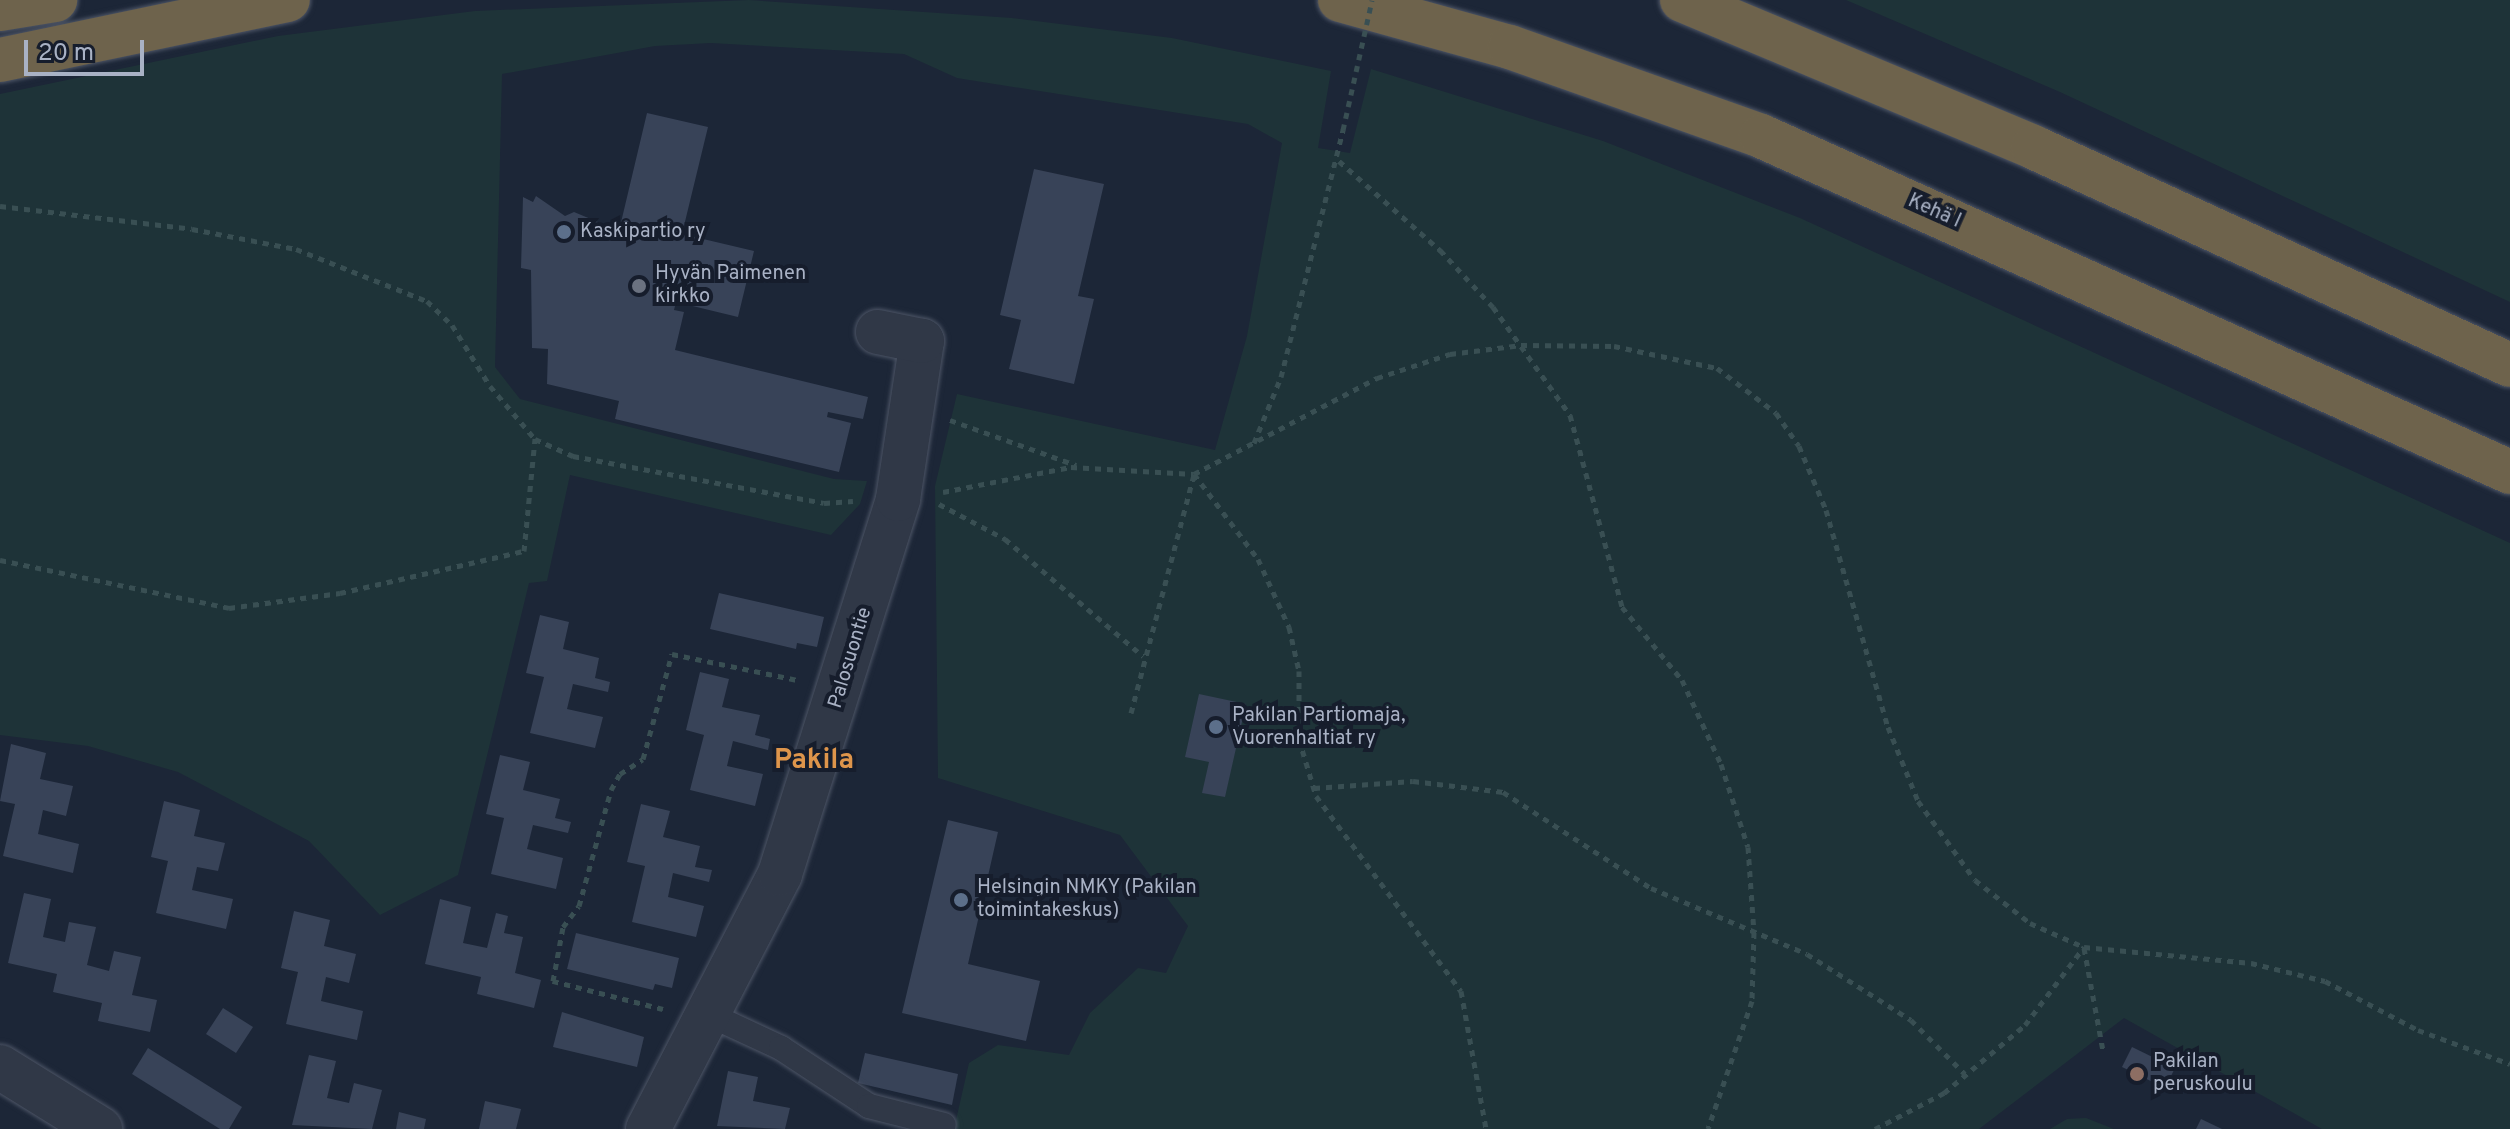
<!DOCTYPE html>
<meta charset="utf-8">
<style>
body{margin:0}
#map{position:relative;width:2510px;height:1129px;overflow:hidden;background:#1c2637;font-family:Overpass,sans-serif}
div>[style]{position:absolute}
.green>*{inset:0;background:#1e3338}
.building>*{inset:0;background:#384358}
.path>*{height:5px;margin-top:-2.5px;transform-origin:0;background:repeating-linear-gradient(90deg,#394f53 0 6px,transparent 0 12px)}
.roads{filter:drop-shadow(0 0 2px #4d5566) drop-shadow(0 0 2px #4d5566)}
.lane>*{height:24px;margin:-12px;padding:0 12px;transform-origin:12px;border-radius:12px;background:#303847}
.street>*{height:44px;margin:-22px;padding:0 22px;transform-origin:22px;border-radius:22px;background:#303847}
.highway>*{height:44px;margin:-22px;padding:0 22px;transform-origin:22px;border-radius:22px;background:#6e634c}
.path-bridge>*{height:5px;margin-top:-2.5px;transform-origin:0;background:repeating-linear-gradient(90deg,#394f53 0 6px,transparent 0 12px)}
.dots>*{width:22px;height:22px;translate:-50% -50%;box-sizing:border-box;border:4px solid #161d2c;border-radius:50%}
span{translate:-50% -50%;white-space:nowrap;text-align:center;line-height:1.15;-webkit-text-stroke:8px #161d2c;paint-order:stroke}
.street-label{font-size:20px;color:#a9b2c5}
.poi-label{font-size:20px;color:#a9b2c5}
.left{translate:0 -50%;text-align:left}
.district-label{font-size:28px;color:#de954b;font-weight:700}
.scale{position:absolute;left:24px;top:40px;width:120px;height:36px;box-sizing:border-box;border:4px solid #a9b2c5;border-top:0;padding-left:10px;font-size:24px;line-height:28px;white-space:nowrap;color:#a9b2c5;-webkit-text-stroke:6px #161d2c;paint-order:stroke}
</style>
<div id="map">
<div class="green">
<div style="clip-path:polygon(749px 0,1012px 18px,1172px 38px,1331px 71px,1318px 148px,1350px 153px,1371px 69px,1603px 141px,1800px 218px,2510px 543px,2510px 1129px,2322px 1129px,2124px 1018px,1979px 1129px,954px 1129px,969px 1063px,998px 1045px,1069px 1055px,1090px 1013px,1138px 968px,1166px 973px,1188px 926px,1120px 835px,938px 778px,935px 486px,957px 394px,1215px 450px,1247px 336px,1282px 143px,1248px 124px,957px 78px,904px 54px,711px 43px,655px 46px,502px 74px,495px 367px,520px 399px,834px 479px,867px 481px,860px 504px,831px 535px,570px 475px,547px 581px,529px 583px,458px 875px,380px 915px,309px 841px,178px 772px,88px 746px,0 735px,0 94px,278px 36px,475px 11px)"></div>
<div style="clip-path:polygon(1846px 0,2510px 0,2510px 302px,2060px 92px)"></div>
<div style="clip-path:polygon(2086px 1118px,2114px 1129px,2050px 1129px,2067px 1119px)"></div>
</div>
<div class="building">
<div style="clip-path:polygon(647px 113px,708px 127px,682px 234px,754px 251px,738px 317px,676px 302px,674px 310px,684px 312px,675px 350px,868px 397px,863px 419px,828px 412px,827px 417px,851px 423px,839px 472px,615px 419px,619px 401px,547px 384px,548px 349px,532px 348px,531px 270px,521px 268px,523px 197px,533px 202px,536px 196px,565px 216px,574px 212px,610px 227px,609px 233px,618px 235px)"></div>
<div style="clip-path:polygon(1034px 169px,1104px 184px,1078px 296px,1094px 299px,1074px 384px,1009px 369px,1021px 320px,1000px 315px)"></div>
<div style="clip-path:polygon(719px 593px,824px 617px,817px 647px,797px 643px,796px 649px,710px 629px)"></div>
<div style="clip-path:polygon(540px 615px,569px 622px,563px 649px,599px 658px,595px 678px,610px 682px,608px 692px,573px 684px,567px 709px,603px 717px,595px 748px,530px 733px,544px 677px,526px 673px)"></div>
<div style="clip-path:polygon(700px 672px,729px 679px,722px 707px,760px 715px,755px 735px,770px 739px,768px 750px,733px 741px,727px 766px,763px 774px,755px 806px,690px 790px,704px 735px,686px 730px)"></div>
<div style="clip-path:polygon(1199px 694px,1246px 704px,1225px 797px,1202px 793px,1209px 762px,1185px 757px)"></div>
<div style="clip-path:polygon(11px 744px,46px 753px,40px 779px,73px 786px,66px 816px,43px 810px,38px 834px,79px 844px,73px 873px,3px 856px,15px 804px,0 801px)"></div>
<div style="clip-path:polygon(500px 755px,530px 762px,523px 790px,560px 799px,555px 818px,571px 822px,568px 833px,533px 825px,527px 849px,563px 858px,556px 889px,491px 874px,504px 818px,486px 814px)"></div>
<div style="clip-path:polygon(164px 801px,200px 810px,194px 836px,225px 843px,218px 871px,197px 867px,192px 890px,233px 899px,226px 929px,156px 913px,168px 861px,151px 857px)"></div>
<div style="clip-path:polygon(641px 804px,670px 811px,663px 837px,700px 846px,695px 867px,712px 870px,709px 882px,673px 873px,668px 897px,704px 906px,696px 937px,632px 922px,645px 866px,627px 862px)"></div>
<div style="clip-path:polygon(948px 820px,998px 832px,968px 964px,1040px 981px,1026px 1041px,902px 1013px)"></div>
<div style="clip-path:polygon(24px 893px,51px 899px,43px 937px,65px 942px,69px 922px,96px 927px,87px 965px,109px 971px,114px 951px,141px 957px,132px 995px,157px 1000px,150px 1032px,98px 1021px,102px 1003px,53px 992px,57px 974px,8px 963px)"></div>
<div style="clip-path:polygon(440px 899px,471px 907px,463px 943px,487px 948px,496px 913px,508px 916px,504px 933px,523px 937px,515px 973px,541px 980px,534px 1008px,477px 994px,481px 977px,425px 964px)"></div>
<div style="clip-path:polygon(294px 911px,330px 920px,324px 946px,356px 954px,349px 983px,326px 977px,321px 1001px,363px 1011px,357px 1040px,286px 1024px,298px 972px,281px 968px)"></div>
<div style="clip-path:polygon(576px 933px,679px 958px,672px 988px,655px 984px,653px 990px,567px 969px)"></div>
<div style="clip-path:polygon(223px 1008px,253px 1027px,236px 1053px,206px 1034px)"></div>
<div style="clip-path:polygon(562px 1012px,644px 1037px,637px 1067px,553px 1047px)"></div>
<div style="clip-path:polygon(2132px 1047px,2175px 1068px,2165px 1088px,2122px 1067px)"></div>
<div style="clip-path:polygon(148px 1048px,242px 1107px,229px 1129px,220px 1129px,132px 1074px)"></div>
<div style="clip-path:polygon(865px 1053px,958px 1074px,952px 1105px,858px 1083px)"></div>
<div style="clip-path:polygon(309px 1055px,336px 1061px,327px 1098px,349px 1103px,354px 1083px,382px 1090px,372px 1129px,292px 1125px)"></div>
<div style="clip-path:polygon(728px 1071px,758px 1077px,753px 1101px,790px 1108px,785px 1129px,717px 1126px)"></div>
<div style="clip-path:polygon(485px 1101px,521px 1109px,516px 1129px,479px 1129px)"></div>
<div style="clip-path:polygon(399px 1112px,426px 1119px,424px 1129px,396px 1129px)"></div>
<div style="clip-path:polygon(2201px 1119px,2222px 1129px,2196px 1129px)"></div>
</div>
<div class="path">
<div style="left:1339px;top:161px;width:135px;rotate:41.4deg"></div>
<div style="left:1440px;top:250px;width:78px;rotate:47.1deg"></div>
<div style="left:1493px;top:307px;width:133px;rotate:54.5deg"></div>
<div style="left:1570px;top:415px;width:199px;rotate:74.8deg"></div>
<div style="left:1622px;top:607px;width:94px;rotate:50.6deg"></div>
<div style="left:1682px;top:680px;width:93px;rotate:65.1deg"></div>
<div style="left:1721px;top:764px;width:87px;rotate:72deg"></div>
<div style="left:1748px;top:847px;width:85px;rotate:86deg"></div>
<div style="left:1754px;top:932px;width:69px;rotate:91.7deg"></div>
<div style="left:1752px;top:1001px;width:135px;rotate:109deg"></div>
<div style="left:0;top:206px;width:193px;rotate:6.8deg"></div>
<div style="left:192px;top:229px;width:106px;rotate:10.9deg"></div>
<div style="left:296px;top:249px;width:141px;rotate:21.7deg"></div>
<div style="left:427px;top:301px;width:35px;rotate:44deg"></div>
<div style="left:452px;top:325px;width:72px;rotate:58.1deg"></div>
<div style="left:490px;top:386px;width:70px;rotate:49.7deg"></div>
<div style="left:535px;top:439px;width:42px;rotate:24.1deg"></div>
<div style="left:573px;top:456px;width:255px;rotate:10.6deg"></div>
<div style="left:824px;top:503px;width:29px;rotate:-4deg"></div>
<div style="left:950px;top:420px;width:134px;rotate:19.7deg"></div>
<div style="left:1254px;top:443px;width:71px;rotate:-67.8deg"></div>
<div style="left:1281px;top:377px;width:255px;rotate:-75.9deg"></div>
<div style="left:1194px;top:474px;width:106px;rotate:53deg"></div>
<div style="left:1258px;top:559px;width:75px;rotate:65.5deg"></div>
<div style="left:1289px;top:627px;width:45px;rotate:77.2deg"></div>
<div style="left:1299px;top:671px;width:68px;rotate:90deg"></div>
<div style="left:1299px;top:739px;width:59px;rotate:73.4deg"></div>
<div style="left:1316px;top:796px;width:243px;rotate:53.4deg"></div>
<div style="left:1461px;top:991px;width:140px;rotate:79.7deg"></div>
<div style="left:943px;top:492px;width:130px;rotate:-11.1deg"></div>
<div style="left:1071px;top:467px;width:123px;rotate:3.3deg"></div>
<div style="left:1194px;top:474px;width:207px;rotate:-27.7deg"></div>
<div style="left:1377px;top:378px;width:77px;rotate:-18.2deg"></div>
<div style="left:1450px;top:354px;width:72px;rotate:-7.2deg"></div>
<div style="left:1521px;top:345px;width:93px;rotate:0.6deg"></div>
<div style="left:1614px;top:346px;width:105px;rotate:12.1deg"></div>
<div style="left:1717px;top:368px;width:74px;rotate:37.3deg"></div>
<div style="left:1776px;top:413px;width:40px;rotate:55.1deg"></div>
<div style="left:1799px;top:446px;width:69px;rotate:67.1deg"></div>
<div style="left:1826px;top:510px;width:226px;rotate:74.1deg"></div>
<div style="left:1888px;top:727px;width:80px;rotate:67.9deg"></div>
<div style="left:1918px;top:801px;width:97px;rotate:54.2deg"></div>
<div style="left:1975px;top:880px;width:70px;rotate:38deg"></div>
<div style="left:2030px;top:923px;width:59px;rotate:24deg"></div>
<div style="left:2084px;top:947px;width:168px;rotate:5.5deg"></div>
<div style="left:2251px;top:963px;width:76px;rotate:13.7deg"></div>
<div style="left:2325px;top:981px;width:105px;rotate:27.8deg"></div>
<div style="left:2418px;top:1030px;width:98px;rotate:20.3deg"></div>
<div style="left:939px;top:504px;width:75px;rotate:27.9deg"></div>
<div style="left:1005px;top:539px;width:181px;rotate:40.3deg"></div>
<div style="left:0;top:560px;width:234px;rotate:11.8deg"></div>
<div style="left:229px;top:608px;width:112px;rotate:-7.7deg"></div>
<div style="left:340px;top:593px;width:189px;rotate:-12.9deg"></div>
<div style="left:524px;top:551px;width:113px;rotate:-84.4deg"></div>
<div style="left:1131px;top:713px;width:246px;rotate:-75.2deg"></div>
<div style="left:1314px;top:788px;width:99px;rotate:-4deg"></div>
<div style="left:1413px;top:781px;width:91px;rotate:7deg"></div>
<div style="left:1503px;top:792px;width:176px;rotate:33deg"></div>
<div style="left:1651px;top:888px;width:169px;rotate:22.9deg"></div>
<div style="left:1807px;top:954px;width:123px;rotate:32.4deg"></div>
<div style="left:1911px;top:1020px;width:76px;rotate:45deg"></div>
<div style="left:2084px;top:948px;width:105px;rotate:79.5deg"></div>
<div style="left:663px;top:1009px;width:114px;rotate:-165.7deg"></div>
<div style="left:553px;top:981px;width:55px;rotate:-79.5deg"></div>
<div style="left:563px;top:927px;width:26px;rotate:-53deg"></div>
<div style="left:579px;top:906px;width:120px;rotate:-74.6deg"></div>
<div style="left:611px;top:790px;width:18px;rotate:-61deg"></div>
<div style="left:620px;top:774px;width:27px;rotate:-33deg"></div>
<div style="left:643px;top:759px;width:109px;rotate:-74.6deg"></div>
<div style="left:672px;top:654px;width:128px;rotate:11.7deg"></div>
<div style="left:1875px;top:1129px;width:78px;rotate:-27.6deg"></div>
<div style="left:1944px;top:1093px;width:106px;rotate:-40deg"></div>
<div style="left:2025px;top:1025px;width:98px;rotate:-52.9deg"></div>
</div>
<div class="roads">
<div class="lane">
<div style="left:708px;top:1014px;width:81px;rotate:25deg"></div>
<div style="left:781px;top:1048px;width:105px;rotate:33.4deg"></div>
<div style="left:869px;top:1106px;width:77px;rotate:14.2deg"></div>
</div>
<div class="street">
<div style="left:0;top:1067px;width:118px;rotate:31.8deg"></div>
<div style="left:648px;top:1129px;width:287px;rotate:-62.6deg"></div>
<div style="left:780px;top:874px;width:393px;rotate:-72.5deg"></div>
<div style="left:898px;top:499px;width:160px;rotate:-81.4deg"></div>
<div style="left:922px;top:341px;width:45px;rotate:-168.4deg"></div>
</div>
<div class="highway">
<div style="left:1340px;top:0;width:176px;rotate:15.5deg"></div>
<div style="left:1510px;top:47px;width:266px;rotate:19.5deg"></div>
<div style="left:1761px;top:136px;width:821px;rotate:24.16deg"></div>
<div style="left:1682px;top:0;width:381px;rotate:22.7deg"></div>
<div style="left:2033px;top:147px;width:524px;rotate:24.56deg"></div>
<div style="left:0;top:9px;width:56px;rotate:-9.3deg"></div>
<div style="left:0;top:60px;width:294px;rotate:-11.8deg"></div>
</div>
</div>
<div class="path-bridge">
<div style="left:1343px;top:130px;width:133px;rotate:-77.4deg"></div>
</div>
<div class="dots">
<div style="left:564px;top:232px;background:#5c6f8a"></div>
<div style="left:639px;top:286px;background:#6b7280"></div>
<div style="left:1216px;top:727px;background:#5c6f8a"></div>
<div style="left:961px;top:900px;background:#5c6f8a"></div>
<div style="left:2137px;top:1074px;background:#8d6e63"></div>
</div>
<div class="street-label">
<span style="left:1934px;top:212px;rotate:24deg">Kehä I</span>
<span style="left:851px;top:658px;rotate:-73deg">Palosuontie</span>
</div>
<div class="poi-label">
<span class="left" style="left:580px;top:232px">Kaskipartio ry</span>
<span class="left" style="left:655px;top:286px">Hyvän Paimenen<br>kirkko</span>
<span class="left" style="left:1232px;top:728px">Pakilan Partiomaja,<br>Vuorenhaltiat ry</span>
<span class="left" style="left:977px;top:900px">Helsingin NMKY (Pakilan<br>toimintakeskus)</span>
<span class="left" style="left:2153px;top:1074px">Pakilan<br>peruskoulu</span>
</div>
<div class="district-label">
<span style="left:814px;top:761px">Pakila</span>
</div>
<div class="scale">20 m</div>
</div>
